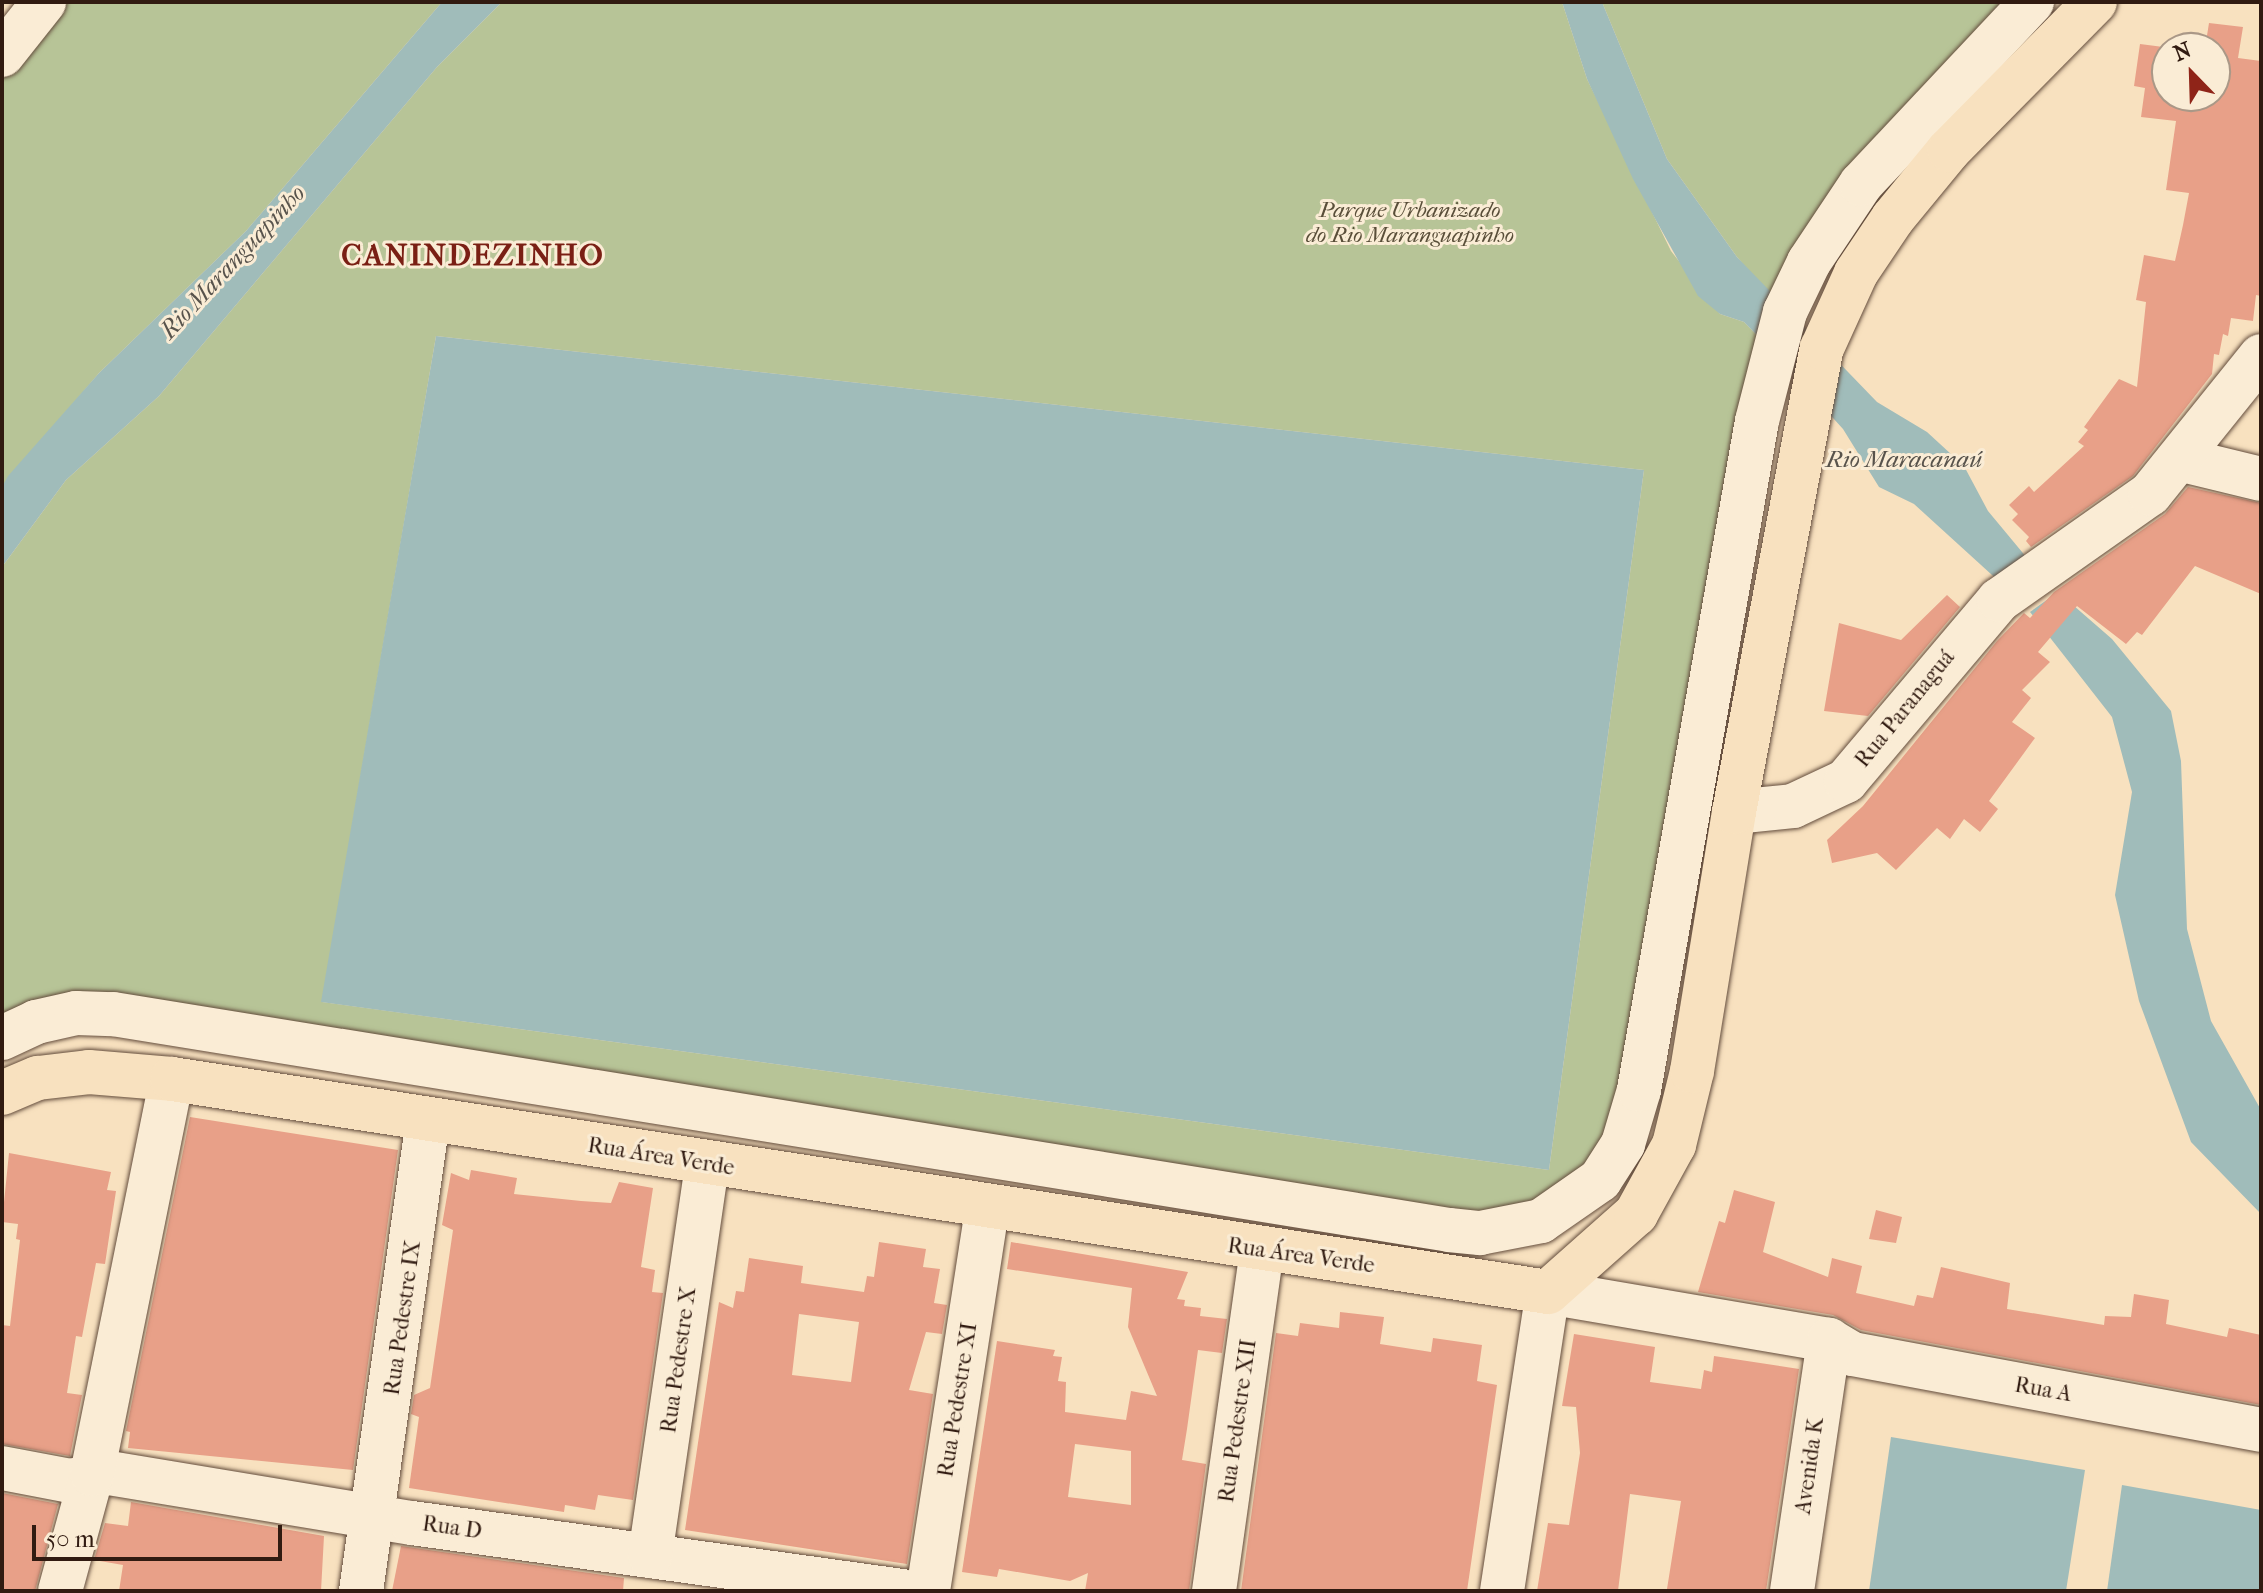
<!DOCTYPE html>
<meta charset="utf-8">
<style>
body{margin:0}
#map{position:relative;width:2263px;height:1593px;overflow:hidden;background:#f8e1bf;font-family:"IM FELL French Canon",serif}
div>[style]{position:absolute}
.green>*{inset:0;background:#b7c497}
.water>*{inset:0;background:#a0bcba}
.building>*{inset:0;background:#e8a088}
.roads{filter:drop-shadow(0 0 2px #634c3c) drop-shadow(0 0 2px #634c3c)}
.minor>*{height:44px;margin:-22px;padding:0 22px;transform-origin:22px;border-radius:22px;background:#faecd5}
.major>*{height:44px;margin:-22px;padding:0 22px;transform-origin:22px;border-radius:22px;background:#f8e1bf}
span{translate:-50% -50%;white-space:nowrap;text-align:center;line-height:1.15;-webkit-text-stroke:6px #faecd5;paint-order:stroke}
.park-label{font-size:22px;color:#594e39;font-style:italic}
.street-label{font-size:22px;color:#311b11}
.water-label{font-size:24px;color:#58534c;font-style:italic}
.district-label{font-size:30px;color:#7a1f14;font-weight:700;letter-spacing:2px}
.frame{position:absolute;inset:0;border:4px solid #311b11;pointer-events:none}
.north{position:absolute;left:2151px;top:32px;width:80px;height:80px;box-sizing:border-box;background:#faecd5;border:2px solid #aa9887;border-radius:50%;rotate:337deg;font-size:22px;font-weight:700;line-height:32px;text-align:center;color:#311b11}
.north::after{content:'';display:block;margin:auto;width:28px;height:36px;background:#8f2418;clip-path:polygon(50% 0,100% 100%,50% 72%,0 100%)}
.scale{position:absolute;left:32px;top:1525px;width:250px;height:36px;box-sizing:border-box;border:4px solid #311b11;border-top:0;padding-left:10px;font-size:24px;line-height:28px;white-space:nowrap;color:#311b11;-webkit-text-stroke:6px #faecd5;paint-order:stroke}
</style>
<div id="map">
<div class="green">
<div style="clip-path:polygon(44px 2px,442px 2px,246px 231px,99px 373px,2px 487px,2px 55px)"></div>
<div style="clip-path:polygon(evenodd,502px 2px,1562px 2px,1587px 79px,1671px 251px,1720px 314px,1744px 322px,1772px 351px,1623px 1144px,1511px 1230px,114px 1014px,2px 1038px,2px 567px,66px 480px,159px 396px,437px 67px,502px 2px,436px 336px,1644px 470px,1549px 1170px,322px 1002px,436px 336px)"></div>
<div style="clip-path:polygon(1602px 2px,2032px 2px,1785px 312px,1737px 257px,1667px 159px)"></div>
</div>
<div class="water">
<div style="clip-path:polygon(442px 2px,502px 2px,437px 67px,159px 396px,66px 480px,2px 567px,2px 487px,8px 476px,99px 373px,246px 231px)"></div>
<div style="clip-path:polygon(1562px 2px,1602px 2px,1667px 159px,1737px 257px,1877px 402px,1927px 432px,1964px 466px,1988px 511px,2032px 564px,2003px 585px,1914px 504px,1879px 487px,1843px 429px,1772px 351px,1744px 322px,1720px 314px,1698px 296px,1633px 179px,1587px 79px)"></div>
<div style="clip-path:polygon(436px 336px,1644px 470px,1549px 1170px,321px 1002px)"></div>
<div style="clip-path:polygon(2058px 592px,2112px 639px,2171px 711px,2181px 761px,2187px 929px,2211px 1021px,2261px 1110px,2261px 1214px,2191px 1142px,2139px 1001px,2115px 895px,2132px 792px,2112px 717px,2030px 612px)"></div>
<div style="clip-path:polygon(1891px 1437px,2085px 1470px,2066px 1591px,1869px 1591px)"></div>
<div style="clip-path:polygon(2122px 1485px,2261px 1510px,2261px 1591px,2107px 1591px)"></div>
</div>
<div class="building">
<div style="clip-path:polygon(2209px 23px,2243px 27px,2238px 58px,2261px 61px,2261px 296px,2256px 295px,2253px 321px,2231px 318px,2228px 336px,2223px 334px,2219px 355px,2214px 354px,2212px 374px,2133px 476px,2031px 547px,2026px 541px,2029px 537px,2012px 520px,2018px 514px,2009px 505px,2029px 486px,2034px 492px,2084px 446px,2078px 442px,2088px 430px,2084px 427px,2119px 379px,2137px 387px,2146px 302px,2136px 300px,2144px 255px,2175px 261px,2183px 225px,2189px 193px,2166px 190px,2176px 121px,2141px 117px,2145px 88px,2134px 86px,2140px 44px,2171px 48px,2167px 48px,2167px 96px,2215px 96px,2215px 48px,2205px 48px)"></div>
<div style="clip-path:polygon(2188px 487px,2261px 503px,2261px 594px,2195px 566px,2142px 635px,2137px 632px,2126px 644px,2077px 606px,2038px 652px,2050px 662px,2022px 690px,2031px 698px,2012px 722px,2035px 738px,1989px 801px,1998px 809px,1980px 832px,1964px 819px,1950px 839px,1937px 828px,1896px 870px,1877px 853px,1832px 863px,1827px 840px,1863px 806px,1997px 641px,2024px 613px,2030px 618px,2054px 592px,2165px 514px)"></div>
<div style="clip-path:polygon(1947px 595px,1960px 607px,1868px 716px,1824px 711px,1839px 623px,1901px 640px)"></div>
<div style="clip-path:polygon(190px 1117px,398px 1150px,353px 1470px,128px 1448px,130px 1432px,126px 1431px)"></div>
<div style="clip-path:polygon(9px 1153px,111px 1172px,107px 1190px,116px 1191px,105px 1264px,96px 1263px,82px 1337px,76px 1336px,67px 1393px,82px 1395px,70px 1456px,2px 1444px,2px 1325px,10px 1326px,20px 1240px,16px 1239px,18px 1224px,2px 1222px)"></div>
<div style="clip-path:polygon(471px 1170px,517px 1178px,514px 1194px,581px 1201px,611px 1203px,619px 1182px,653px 1188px,641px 1267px,655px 1270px,652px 1292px,663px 1293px,633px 1500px,598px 1495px,595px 1510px,565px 1505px,564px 1512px,409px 1488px,419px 1417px,411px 1414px,414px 1395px,430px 1388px,453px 1230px,442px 1225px,451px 1173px,469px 1180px)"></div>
<div style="clip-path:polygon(1734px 1190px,1775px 1202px,1763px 1252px,1828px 1277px,1832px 1258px,1862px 1266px,1856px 1293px,1914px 1306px,1917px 1295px,1933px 1298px,1941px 1267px,2010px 1283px,2007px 1309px,2104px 1325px,2105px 1316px,2131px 1317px,2134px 1294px,2169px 1300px,2166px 1324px,2227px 1337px,2229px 1328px,2261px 1335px,2261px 1405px,1861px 1330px,1833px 1315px,1698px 1292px,1719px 1221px,1725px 1223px)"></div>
<div style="clip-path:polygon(1876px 1210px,1902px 1217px,1896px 1243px,1869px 1239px)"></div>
<div style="clip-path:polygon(evenodd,879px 1242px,926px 1249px,923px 1267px,940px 1269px,934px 1303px,947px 1305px,942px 1334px,926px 1332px,909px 1390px,933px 1394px,907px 1564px,685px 1530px,719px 1302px,733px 1308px,736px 1291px,744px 1292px,749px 1258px,803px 1266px,801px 1283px,864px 1292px,867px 1276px,874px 1277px,879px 1242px,799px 1314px,859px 1322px,851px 1382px,792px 1375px,799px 1314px)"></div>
<div style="clip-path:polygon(evenodd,1011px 1242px,1188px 1272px,1177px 1299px,1185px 1300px,1184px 1306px,1201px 1308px,1200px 1316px,1227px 1319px,1222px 1353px,1198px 1350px,1187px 1429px,1182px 1460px,1206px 1464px,1189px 1591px,1085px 1591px,1088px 1573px,1070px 1581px,999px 1569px,997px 1577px,962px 1572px,997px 1341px,1055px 1350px,1053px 1356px,1062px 1357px,1058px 1381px,1066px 1382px,1065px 1412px,1126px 1420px,1131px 1391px,1157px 1396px,1128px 1327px,1132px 1288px,1007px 1269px,1011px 1242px,1075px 1444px,1131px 1451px,1131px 1505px,1068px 1497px,1075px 1444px)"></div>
<div style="clip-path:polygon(1340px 1312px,1384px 1317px,1380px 1344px,1431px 1352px,1433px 1338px,1482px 1345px,1477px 1381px,1497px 1385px,1467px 1591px,1241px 1591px,1276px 1333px,1298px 1336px,1300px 1323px,1339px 1328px)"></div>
<div style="clip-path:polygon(1574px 1334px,1655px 1347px,1650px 1382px,1701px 1389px,1704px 1370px,1712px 1372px,1714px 1356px,1799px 1369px,1766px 1591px,1667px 1589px,1681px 1501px,1630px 1494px,1618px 1591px,1537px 1591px,1548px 1523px,1569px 1525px,1580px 1453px,1576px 1407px,1562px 1406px)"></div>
<div style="clip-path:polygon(2px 1493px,58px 1504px,35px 1591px,2px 1591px)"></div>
<div style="clip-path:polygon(131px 1502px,324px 1536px,321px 1591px,119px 1591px,123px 1565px,94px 1560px,105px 1523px,128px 1526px)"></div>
<div style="clip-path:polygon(401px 1546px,624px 1578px,623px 1591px,392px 1591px)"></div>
</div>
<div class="roads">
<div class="minor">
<div style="left:2px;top:55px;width:68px;rotate:-51.6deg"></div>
<div style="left:2183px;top:460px;width:80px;rotate:13.7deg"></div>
<div style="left:1734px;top:812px;width:59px;rotate:-5.8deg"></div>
<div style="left:1793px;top:806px;width:59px;rotate:-25.3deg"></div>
<div style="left:1846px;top:781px;width:237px;rotate:-49.8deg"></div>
<div style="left:1999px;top:600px;width:184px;rotate:-35.1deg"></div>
<div style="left:2150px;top:494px;width:177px;rotate:-51.2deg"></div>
<div style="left:2px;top:1038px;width:38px;rotate:-25deg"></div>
<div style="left:36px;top:1022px;width:41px;rotate:-12.7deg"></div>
<div style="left:76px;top:1013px;width:37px;rotate:2deg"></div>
<div style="left:113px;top:1014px;width:1353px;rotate:9.18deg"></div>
<div style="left:1449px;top:1230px;width:31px;rotate:6deg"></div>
<div style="left:1480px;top:1233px;width:62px;rotate:-11.1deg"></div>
<div style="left:1541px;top:1221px;width:72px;rotate:-34.8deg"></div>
<div style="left:1600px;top:1180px;width:43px;rotate:-57.4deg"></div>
<div style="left:1623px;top:1144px;width:56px;rotate:-73.5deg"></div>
<div style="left:1639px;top:1090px;width:679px;rotate:-80deg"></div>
<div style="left:1757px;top:421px;width:113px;rotate:-75.6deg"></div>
<div style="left:1785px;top:312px;width:55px;rotate:-64.4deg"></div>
<div style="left:1809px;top:262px;width:94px;rotate:-56.3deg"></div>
<div style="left:1861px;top:184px;width:250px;rotate:-46.8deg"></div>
<div style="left:2px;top:1468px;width:69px;rotate:10.8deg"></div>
<div style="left:70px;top:1481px;width:40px;rotate:-12deg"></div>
<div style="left:109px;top:1473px;width:307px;rotate:9.4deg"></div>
<div style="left:412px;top:1523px;width:497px;rotate:7.9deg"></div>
<div style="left:650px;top:1556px;width:395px;rotate:-81.7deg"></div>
<div style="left:60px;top:1591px;width:121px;rotate:-74.7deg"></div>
<div style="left:92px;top:1474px;width:403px;rotate:-78.6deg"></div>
<div style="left:361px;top:1591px;width:477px;rotate:-81.9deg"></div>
<div style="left:928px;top:1591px;width:387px;rotate:-81.2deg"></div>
<div style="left:1214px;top:1591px;width:344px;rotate:-82deg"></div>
<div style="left:1502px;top:1591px;width:303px;rotate:-81.3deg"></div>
<div style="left:1548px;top:1292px;width:285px;rotate:9.7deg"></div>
<div style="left:1829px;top:1340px;width:27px;rotate:31deg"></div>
<div style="left:1852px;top:1354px;width:416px;rotate:10.5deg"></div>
<div style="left:1792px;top:1591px;width:254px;rotate:-81.6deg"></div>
</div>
<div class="major">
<div style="left:2px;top:1093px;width:39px;rotate:-23deg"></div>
<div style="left:38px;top:1078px;width:51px;rotate:-6.7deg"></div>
<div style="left:89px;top:1072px;width:83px;rotate:4.8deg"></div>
<div style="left:172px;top:1079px;width:1392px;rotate:8.8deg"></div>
<div style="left:1548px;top:1292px;width:118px;rotate:-41.6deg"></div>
<div style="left:1636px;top:1214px;width:79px;rotate:-61.2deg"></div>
<div style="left:1674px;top:1145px;width:76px;rotate:-76.3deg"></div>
<div style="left:1692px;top:1071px;width:262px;rotate:-80.8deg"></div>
<div style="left:1734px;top:812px;width:472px;rotate:-79.3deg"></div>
<div style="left:1822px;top:348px;width:82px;rotate:-65.6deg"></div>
<div style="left:1856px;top:273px;width:66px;rotate:-56.1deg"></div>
<div style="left:1893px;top:218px;width:88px;rotate:-50.5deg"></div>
<div style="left:1949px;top:150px;width:208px;rotate:-45.4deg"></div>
</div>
</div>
<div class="park-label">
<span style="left:1410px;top:223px">Parque Urbanizado<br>do Rio Maranguapinho</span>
</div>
<div class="street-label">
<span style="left:1905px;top:709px;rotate:-51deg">Rua Paranaguá</span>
<span style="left:661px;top:1157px;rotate:9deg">Rua Área Verde</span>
<span style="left:1301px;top:1256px;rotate:8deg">Rua Área Verde</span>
<span style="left:403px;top:1318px;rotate:-82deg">Rua Pedestre IX</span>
<span style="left:679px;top:1360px;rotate:-82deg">Rua Pedestre X</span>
<span style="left:2043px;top:1390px;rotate:10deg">Rua A</span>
<span style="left:958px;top:1400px;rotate:-81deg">Rua Pedestre XI</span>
<span style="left:1238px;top:1421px;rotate:-82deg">Rua Pedestre XII</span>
<span style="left:1810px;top:1466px;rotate:-82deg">Avenida K</span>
<span style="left:452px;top:1528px;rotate:8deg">Rua D</span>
</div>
<div class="water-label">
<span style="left:233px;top:262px;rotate:-47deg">Rio Maranguapinho</span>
<span style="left:1904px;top:460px">Rio Maracanaú</span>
</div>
<div class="district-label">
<span style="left:473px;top:256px">CANINDEZINHO</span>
</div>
<div class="frame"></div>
<div class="north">N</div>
<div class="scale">50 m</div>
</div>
